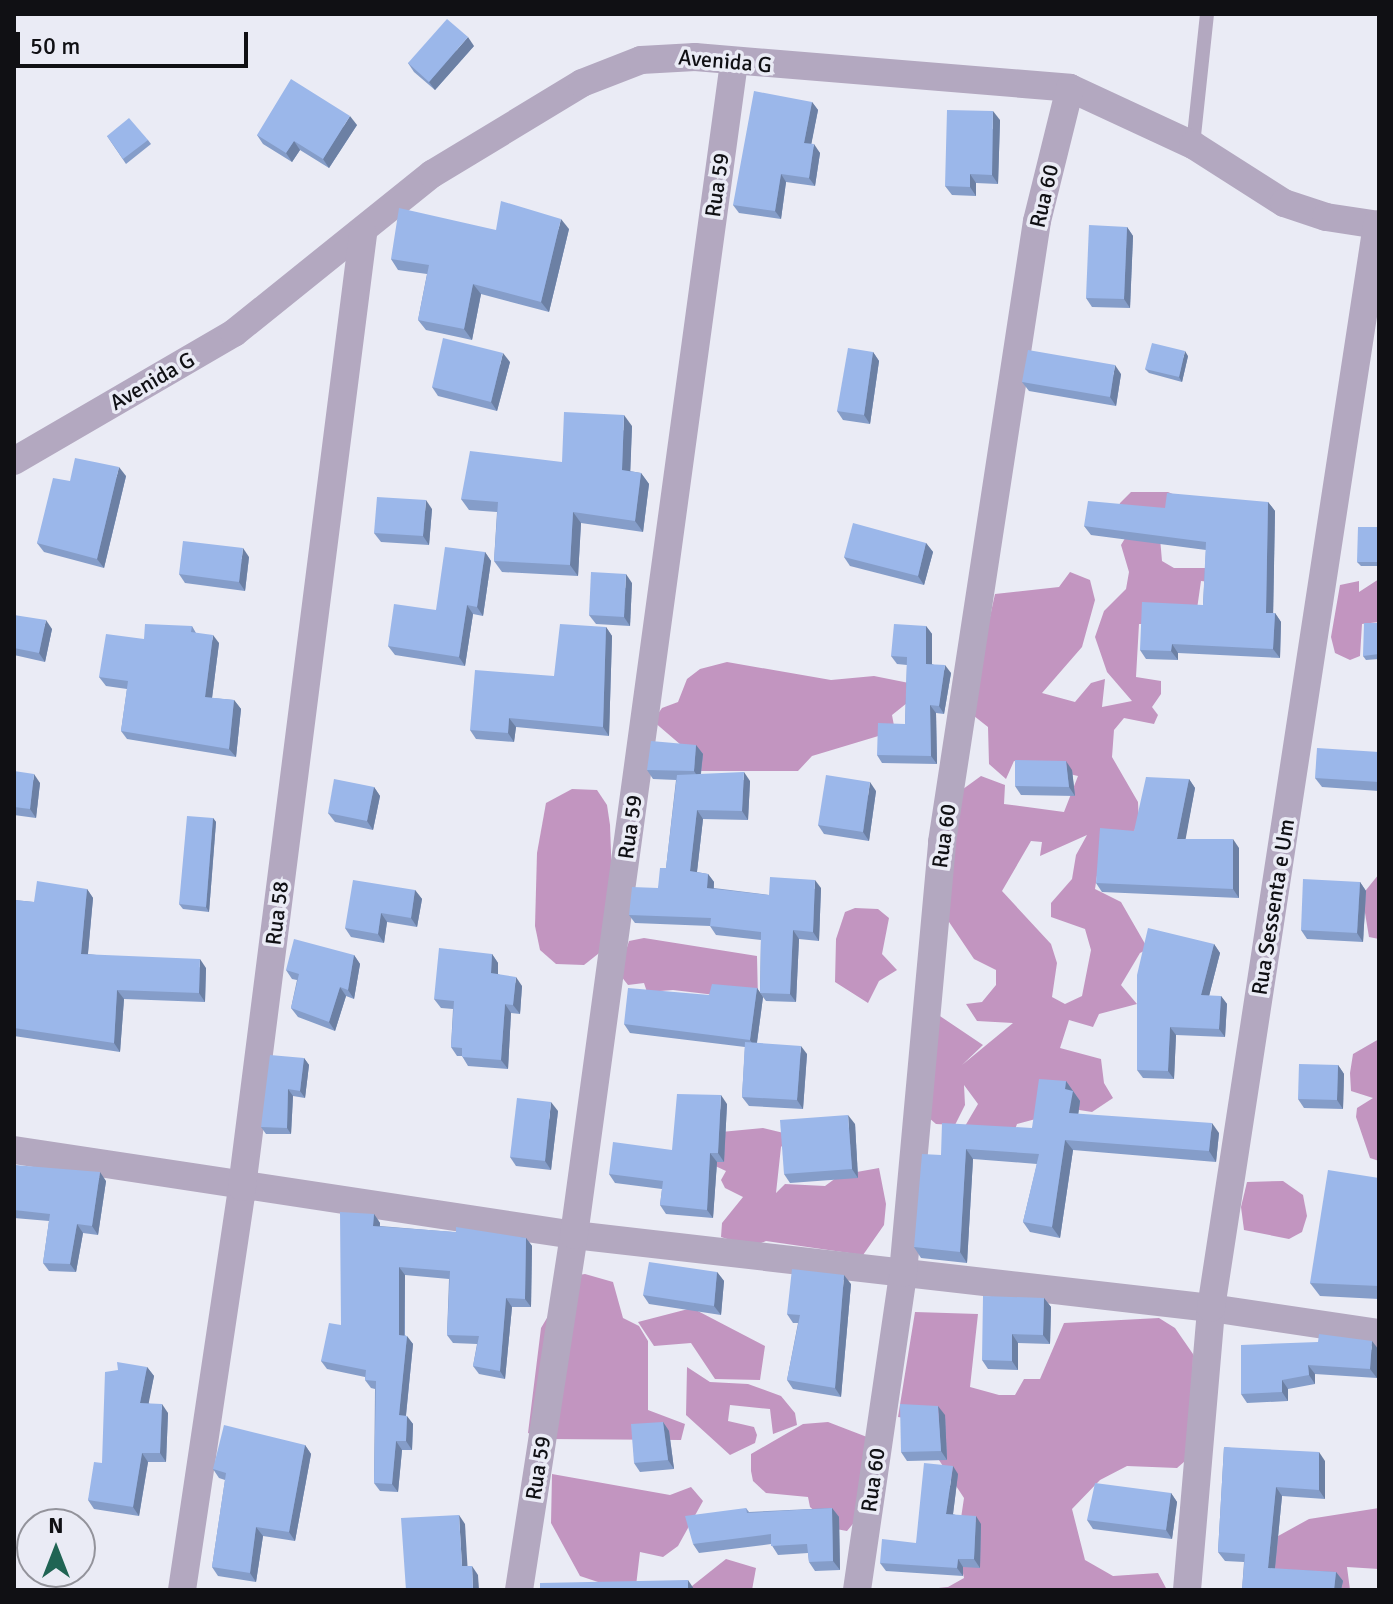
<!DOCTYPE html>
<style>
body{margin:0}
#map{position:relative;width:1393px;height:1604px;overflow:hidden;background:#eaebf5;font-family:Signika,sans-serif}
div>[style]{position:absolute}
.forest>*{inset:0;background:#c295c0}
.lane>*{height:14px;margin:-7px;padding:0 7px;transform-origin:7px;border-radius:7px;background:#b3a8c0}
.street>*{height:28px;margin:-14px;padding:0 14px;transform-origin:14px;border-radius:14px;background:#b3a8c0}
.wall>*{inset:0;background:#859dc9}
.shaded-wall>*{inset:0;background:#6c80a4}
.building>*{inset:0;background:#9bb7ea}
span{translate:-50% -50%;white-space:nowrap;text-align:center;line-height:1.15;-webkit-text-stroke:7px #eaebf5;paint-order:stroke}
.street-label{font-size:22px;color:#101014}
.frame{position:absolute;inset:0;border:16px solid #101014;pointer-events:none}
.north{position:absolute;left:16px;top:1508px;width:80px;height:80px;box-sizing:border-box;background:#eaebf5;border:2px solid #93939b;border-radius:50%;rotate:0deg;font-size:22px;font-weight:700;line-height:32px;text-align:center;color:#101014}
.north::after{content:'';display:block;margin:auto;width:28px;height:36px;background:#206454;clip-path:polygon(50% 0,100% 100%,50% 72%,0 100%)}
.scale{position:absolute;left:16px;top:32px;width:232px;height:36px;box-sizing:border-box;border:4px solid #101014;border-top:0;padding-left:10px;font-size:24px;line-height:28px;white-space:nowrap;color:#101014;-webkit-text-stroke:6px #eaebf5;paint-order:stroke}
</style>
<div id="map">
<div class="forest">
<div style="clip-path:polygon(evenodd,1131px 492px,1168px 492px,1207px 509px,1160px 538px,1162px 561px,1174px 568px,1241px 568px,1240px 585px,1201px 581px,1197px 609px,1177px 624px,1139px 624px,1136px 677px,1161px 681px,1161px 694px,1152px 707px,1158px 715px,1154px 724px,1124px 718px,1114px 730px,1112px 757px,1138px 802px,1139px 824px,1133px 832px,1103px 835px,1095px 889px,1121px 902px,1148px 949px,1140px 953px,1121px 985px,1137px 1004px,1099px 1014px,1093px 1027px,1069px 1020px,1060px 1048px,1101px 1059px,1104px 1083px,1113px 1098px,1092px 1112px,1073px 1109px,1017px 1124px,1011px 1141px,958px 1138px,978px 1104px,964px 1085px,965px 1105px,955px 1125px,936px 1124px,921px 1111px,925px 1006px,983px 1045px,962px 1065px,1013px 1023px,977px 1021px,966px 1004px,982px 1002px,996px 985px,996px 970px,974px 959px,945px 916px,959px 792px,981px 776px,1005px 785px,1004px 804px,1064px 812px,1078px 776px,1014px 761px,1006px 779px,989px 764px,988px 727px,969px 712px,995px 594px,1059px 587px,1070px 572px,1090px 580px,1095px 600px,1082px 647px,1042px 693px,1075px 702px,1091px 683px,1105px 679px,1102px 707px,1132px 701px,1107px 672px,1095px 637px,1104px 611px,1126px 589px,1129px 572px,1121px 545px,1127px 535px,1113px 524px,1120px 503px,1131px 492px,1087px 835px,1076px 855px,1072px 879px,1051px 903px,1051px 917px,1085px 929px,1091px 950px,1082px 996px,1065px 1004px,1052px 997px,1057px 963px,1051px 944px,1002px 891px,1031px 841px,1042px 842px,1040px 856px,1087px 835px)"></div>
<div style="clip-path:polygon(1379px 579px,1379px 622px,1362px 624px,1360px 656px,1350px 660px,1335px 653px,1331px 637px,1340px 585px,1359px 581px,1359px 592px)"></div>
<div style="clip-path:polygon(727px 662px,831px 680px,874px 676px,914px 684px,907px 703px,892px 715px,895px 731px,812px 756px,798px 771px,689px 771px,695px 757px,653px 721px,662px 708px,678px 702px,687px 679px,700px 669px)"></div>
<div style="clip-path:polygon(572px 789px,597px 790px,607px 805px,610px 825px,612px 880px,603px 950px,584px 965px,556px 964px,540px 950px,535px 926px,537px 853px,546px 803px)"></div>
<div style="clip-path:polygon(1379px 874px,1379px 939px,1369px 937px,1362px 895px)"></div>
<div style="clip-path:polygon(855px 908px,878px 909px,889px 918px,882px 954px,897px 970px,879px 981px,868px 1003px,835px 982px,836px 939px,845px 912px)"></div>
<div style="clip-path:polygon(644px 938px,757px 956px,758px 1000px,673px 990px,647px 992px,644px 983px,628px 985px,621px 976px,623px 960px,629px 941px)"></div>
<div style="clip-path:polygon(1379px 1039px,1379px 1161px,1370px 1158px,1356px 1117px,1357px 1108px,1373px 1098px,1351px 1091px,1350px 1073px,1353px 1054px)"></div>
<div style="clip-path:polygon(763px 1128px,792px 1135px,781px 1147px,776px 1193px,785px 1184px,825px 1186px,840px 1175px,879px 1168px,886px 1204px,884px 1225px,863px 1255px,766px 1241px,752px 1247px,721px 1237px,722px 1223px,743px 1197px,725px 1188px,721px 1180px,726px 1171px,711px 1164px,721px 1132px)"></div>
<div style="clip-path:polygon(1283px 1181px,1303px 1195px,1307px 1216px,1302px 1232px,1289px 1239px,1244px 1230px,1241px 1207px,1247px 1182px)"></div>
<div style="clip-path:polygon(585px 1274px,613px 1282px,623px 1318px,639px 1326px,648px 1341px,648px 1410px,685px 1424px,681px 1440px,547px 1439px,528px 1433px,541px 1328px,572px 1276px)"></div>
<div style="clip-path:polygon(692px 1308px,765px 1346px,760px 1380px,715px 1379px,691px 1343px,654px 1346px,638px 1322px)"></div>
<div style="clip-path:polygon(915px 1312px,978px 1314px,970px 1387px,999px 1395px,1015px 1395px,1024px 1379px,1040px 1379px,1064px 1323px,1159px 1318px,1175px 1328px,1193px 1354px,1192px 1455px,1177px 1468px,1127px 1466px,1100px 1480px,1072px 1509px,1085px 1560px,1113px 1576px,1158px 1573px,1167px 1590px,919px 1590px,948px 1587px,964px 1578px,957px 1545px,964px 1498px,912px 1419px,898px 1417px)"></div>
<div style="clip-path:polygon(687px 1367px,710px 1382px,748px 1384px,781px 1396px,795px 1413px,797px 1425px,773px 1434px,770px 1409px,730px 1405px,728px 1421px,754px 1427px,757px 1435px,755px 1443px,730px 1455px,686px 1415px)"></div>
<div style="clip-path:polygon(828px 1422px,867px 1437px,857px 1519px,847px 1531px,836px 1529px,810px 1507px,808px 1497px,766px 1493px,753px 1481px,751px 1471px,751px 1454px,803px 1424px)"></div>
<div style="clip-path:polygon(552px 1474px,670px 1495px,691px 1487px,703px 1501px,678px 1546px,663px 1557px,640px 1552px,636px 1586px,607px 1585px,580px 1576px,551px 1523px)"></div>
<div style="clip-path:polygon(1379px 1508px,1379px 1569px,1347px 1567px,1350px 1590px,1272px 1590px,1269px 1541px,1309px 1519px)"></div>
<div style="clip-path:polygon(726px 1559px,756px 1568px,752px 1590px,687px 1590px)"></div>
</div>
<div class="lane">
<div style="left:1193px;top:145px;width:132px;rotate:-83.9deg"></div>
</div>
<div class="street">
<div style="left:14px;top:461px;width:255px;rotate:-30.2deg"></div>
<div style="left:234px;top:333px;width:254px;rotate:-38.8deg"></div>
<div style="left:432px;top:174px;width:175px;rotate:-31.2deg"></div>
<div style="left:582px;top:83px;width:63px;rotate:-21.3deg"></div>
<div style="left:641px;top:60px;width:54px;rotate:-3.2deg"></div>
<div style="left:695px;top:57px;width:376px;rotate:4.7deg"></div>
<div style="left:1070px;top:88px;width:136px;rotate:24.9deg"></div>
<div style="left:1193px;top:145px;width:108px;rotate:32.5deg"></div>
<div style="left:1284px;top:203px;width:44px;rotate:18.4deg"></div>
<div style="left:1326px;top:217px;width:54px;rotate:8.6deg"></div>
<div style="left:14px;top:1150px;width:566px;rotate:8.63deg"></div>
<div style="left:574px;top:1235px;width:641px;rotate:6.54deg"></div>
<div style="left:1211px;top:1308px;width:170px;rotate:8.5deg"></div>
<div style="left:182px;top:1590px;width:407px;rotate:-81.5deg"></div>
<div style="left:242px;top:1187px;width:961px;rotate:-82.76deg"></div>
<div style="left:519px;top:1590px;width:359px;rotate:-81.2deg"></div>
<div style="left:574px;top:1235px;width:1184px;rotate:-82.23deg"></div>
<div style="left:857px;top:1590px;width:320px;rotate:-81.7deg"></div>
<div style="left:903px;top:1273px;width:433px;rotate:-84.8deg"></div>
<div style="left:942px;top:842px;width:628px;rotate:-81.3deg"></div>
<div style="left:1037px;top:221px;width:137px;rotate:-76.1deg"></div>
<div style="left:1187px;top:1590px;width:283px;rotate:-85.1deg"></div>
<div style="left:1211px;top:1308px;width:1096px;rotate:-81.29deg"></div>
</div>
<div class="wall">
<div style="clip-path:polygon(474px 46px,435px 90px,414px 72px,408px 63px)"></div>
<div style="clip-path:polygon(812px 102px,818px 110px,811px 144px,820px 153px,815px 186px,786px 182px,781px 219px,739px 213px,733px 205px)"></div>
<div style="clip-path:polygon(1000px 120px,998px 184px,976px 183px,976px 196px,952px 195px,945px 186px)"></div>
<div style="clip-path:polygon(357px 125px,329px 168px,300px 150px,292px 162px,263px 144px,257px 135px)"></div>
<div style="clip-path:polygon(107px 136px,148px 140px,151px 144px,126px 164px)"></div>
<div style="clip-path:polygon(1127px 227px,1133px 236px,1130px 308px,1092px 307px,1086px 298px)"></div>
<div style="clip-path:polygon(569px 229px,549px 312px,481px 294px,472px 340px,426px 330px,418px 320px,427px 274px,398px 270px,391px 259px,496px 230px)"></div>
<div style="clip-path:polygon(873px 352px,879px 361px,870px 424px,843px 420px,837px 411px)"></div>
<div style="clip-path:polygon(1188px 356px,1182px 382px,1149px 373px,1145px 369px)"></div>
<div style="clip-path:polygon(510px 362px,497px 411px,438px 396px,432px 387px)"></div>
<div style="clip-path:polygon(1121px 374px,1116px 406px,1029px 391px,1022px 382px)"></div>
<div style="clip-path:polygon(632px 426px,630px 471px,641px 473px,649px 484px,643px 532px,581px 523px,578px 576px,502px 572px,494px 561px,497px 512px,469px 510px,461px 499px,562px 462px)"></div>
<div style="clip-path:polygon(126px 476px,104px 568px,44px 552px,37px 543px,70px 481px)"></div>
<div style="clip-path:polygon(1268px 502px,1275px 511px,1273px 613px,1275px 613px,1281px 622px,1280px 658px,1178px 653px,1178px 660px,1146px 659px,1140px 650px,1203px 605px,1206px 550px,1091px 535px,1084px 526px,1165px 508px)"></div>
<div style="clip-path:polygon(432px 509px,429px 545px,381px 542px,374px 533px)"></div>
<div style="clip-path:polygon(1379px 527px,1379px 566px,1361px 566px,1357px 562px)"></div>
<div style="clip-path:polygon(926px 543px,933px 552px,924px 585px,850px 566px,844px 557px)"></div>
<div style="clip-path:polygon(485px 552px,491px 561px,483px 616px,473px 614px,465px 666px,395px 655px,388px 646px,436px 610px)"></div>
<div style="clip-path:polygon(249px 557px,245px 591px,185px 583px,179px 574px)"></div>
<div style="clip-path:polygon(632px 583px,630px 626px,596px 624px,589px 615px)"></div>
<div style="clip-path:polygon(14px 615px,52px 629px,45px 662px,14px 655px)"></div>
<div style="clip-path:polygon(1379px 623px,1379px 659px,1366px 660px,1363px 656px)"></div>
<div style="clip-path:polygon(192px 626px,196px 633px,219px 643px,212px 698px,234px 700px,241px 709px,236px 757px,127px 739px,121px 731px,127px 689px,106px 686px,99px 677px,144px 639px)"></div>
<div style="clip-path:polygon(926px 626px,932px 634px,932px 664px,951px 673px,944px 714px,936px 713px,937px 764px,882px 763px,877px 755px,905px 724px,907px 665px,897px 664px,891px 656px)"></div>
<div style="clip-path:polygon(606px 627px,612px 636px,609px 736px,516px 727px,514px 742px,476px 739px,470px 730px,554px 676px)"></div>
<div style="clip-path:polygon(696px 745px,703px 754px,701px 774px,750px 781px,748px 820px,703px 819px,697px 872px,708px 874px,714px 882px,714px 888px,769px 895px,821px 888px,819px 941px,799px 939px,796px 1002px,766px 1001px,760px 993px,761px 940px,716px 935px,710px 926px,635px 923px,629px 915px,658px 888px,666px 868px,676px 780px,653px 779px,647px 770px)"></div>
<div style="clip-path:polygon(1379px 752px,1379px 791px,1322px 787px,1315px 778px)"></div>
<div style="clip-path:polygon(1072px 770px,1075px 796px,1021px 795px,1015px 786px)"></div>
<div style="clip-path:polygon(14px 771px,40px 783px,36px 818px,14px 815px)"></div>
<div style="clip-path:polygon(1189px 779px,1195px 788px,1185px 839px,1239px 848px,1239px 898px,1102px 892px,1096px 883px,1134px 831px)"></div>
<div style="clip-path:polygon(374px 787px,380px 796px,373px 830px,335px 822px,328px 813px)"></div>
<div style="clip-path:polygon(876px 791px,869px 841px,824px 834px,818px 825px)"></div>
<div style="clip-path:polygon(213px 818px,216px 822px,209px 912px,183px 909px,179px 904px)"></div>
<div style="clip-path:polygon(1360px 882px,1366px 891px,1363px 942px,1307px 939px,1301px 930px)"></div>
<div style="clip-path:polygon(87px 889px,93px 898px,88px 954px,206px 968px,205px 1002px,124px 999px,120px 1052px,14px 1036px,14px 900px,34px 902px)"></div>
<div style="clip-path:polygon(415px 890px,422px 899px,417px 927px,387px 922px,384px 943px,351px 937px,345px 928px)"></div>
<div style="clip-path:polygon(1214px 944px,1220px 953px,1209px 996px,1221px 996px,1227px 1004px,1225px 1037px,1176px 1035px,1174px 1079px,1143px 1078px,1137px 1070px)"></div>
<div style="clip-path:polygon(492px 954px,498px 963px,498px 974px,522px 986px,520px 1014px,511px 1013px,508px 1069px,468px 1066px,462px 1056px,457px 1056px,451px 1047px,453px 1009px,441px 1008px,434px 999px)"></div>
<div style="clip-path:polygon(354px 955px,360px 964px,354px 999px,346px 996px,335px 1031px,298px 1017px,291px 1008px,297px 980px,292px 979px,286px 970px)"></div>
<div style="clip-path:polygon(757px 988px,763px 997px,757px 1043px,807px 1054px,803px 1109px,749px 1106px,742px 1097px,745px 1047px,630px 1033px,624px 1024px)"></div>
<div style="clip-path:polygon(304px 1058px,309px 1065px,305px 1098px,293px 1096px,291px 1134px,266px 1134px,261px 1127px)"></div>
<div style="clip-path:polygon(1338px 1065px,1344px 1074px,1343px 1109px,1304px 1108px,1298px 1099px)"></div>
<div style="clip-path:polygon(1066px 1081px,1080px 1101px,1078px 1114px,1219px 1133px,1216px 1162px,1073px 1150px,1060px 1238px,1030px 1232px,1023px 1222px,1037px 1164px,973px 1159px,967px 1263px,921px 1258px,914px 1247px,941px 1155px,1032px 1128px)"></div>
<div style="clip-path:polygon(727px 1104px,724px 1162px,717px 1162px,713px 1218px,666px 1214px,660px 1205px,662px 1189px,615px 1183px,609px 1174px,672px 1150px)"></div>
<div style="clip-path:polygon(558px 1111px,551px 1170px,516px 1166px,510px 1157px)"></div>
<div style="clip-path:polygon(855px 1124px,858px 1178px,790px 1183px,784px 1174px)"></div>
<div style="clip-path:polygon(14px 1165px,106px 1181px,98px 1235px,83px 1233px,76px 1272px,49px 1271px,43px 1263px,49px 1221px,14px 1218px)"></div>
<div style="clip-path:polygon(1379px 1178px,1379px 1299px,1320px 1296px,1310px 1283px)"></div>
<div style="clip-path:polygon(374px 1214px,380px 1223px,380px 1226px,526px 1238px,532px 1246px,531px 1307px,512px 1307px,505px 1379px,479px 1374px,473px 1366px,477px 1344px,453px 1343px,447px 1335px,449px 1279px,405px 1275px,405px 1335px,413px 1344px,406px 1416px,413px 1424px,412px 1450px,402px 1450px,398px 1492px,380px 1491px,374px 1483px,375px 1389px,371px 1388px,365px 1380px,365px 1377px,327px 1369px,321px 1361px,341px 1325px)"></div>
<div style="clip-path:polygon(717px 1272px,724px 1281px,721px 1315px,649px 1304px,643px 1295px)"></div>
<div style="clip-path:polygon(851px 1284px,841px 1397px,793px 1389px,787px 1380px,798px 1323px,793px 1323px,787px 1314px)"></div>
<div style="clip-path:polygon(1044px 1298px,1051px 1307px,1050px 1344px,1018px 1343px,1018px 1370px,988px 1369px,982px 1360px)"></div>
<div style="clip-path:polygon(1241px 1345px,1379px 1350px,1377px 1378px,1315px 1374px,1315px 1384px,1288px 1389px,1288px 1401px,1247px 1403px,1241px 1394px)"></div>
<div style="clip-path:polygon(147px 1367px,154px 1376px,148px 1403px,168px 1413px,166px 1462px,148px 1462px,139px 1516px,94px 1509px,88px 1500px,102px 1463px)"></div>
<div style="clip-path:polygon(945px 1415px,947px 1460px,907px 1461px,901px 1452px)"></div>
<div style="clip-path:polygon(663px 1422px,669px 1431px,674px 1469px,640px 1472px,634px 1463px)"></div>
<div style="clip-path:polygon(305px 1445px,311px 1454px,295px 1541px,263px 1536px,256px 1582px,218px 1576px,212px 1567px,225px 1480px,219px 1478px,213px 1469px)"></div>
<div style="clip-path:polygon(1224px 1447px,1325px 1461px,1325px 1499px,1282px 1496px,1275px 1569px,1336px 1572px,1343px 1581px,1341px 1590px,1242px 1590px,1244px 1562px,1225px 1561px,1218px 1552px)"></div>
<div style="clip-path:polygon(958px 1474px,953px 1514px,981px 1524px,980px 1568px,963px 1567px,963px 1576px,886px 1571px,880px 1563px,916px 1543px)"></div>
<div style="clip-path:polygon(1171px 1493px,1177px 1502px,1172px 1539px,1093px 1529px,1087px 1520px)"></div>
<div style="clip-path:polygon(746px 1508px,749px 1512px,832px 1508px,839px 1517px,840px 1570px,815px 1571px,809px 1562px,808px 1553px,778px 1555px,771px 1544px,699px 1553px,693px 1544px)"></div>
</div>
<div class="shaded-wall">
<div style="clip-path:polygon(468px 37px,474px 46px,435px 90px,429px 82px)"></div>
<div style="clip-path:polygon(812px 102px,818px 110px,810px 151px,804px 143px)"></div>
<div style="clip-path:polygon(993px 111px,1000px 120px,998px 184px,992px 175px)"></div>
<div style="clip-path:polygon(350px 116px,357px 125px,329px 168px,323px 159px)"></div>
<div style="clip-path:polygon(294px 141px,300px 150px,292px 162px,286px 153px)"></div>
<div style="clip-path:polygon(814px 144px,820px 153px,815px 186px,809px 178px)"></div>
<div style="clip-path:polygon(781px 174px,786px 182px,781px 219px,775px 211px)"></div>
<div style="clip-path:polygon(970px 174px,976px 183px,976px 196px,970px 187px)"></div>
<div style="clip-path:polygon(561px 219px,569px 229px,549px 312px,541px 302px)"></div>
<div style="clip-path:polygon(1127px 227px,1133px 236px,1130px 308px,1124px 299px)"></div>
<div style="clip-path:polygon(473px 284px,481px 294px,472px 340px,464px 329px)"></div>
<div style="clip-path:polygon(1185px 351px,1188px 356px,1182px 382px,1179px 377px)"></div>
<div style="clip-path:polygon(873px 352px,879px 361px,870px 424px,864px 415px)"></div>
<div style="clip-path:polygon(503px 353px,510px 362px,497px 411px,491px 402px)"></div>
<div style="clip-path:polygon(1115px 365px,1121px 374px,1116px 406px,1110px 397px)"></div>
<div style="clip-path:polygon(624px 415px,632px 426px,630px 481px,622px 470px)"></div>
<div style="clip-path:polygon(119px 467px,126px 476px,104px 568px,97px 559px)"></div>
<div style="clip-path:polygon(641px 473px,649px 484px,643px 532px,635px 521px)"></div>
<div style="clip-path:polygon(426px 500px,432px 509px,429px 545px,423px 536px)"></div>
<div style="clip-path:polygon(1268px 502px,1275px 511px,1273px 622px,1266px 613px)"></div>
<div style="clip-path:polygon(573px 512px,581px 523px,578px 576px,570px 565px)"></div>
<div style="clip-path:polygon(926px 543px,933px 552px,924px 585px,918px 576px)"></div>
<div style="clip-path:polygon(243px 548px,249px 557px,245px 591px,239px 582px)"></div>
<div style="clip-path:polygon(485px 552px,491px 561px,483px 616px,477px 607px)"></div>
<div style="clip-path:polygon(626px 574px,632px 583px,630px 626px,624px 617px)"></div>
<div style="clip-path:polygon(467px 605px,473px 614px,465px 666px,459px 657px)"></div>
<div style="clip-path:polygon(1275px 613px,1281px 622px,1280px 658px,1273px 649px)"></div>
<div style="clip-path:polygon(46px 620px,52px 629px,45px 662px,39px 653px)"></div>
<div style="clip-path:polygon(926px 626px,932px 634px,932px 672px,926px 664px)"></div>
<div style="clip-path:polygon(606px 627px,612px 636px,609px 736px,603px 727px)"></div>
<div style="clip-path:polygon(213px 635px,219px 643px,211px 706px,205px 697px)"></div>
<div style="clip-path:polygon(1172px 644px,1178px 653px,1178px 660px,1171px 651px)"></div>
<div style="clip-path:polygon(945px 665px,951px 673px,944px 714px,939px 706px)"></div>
<div style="clip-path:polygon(234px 700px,241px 709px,236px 757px,229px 749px)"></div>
<div style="clip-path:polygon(930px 705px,936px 713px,937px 764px,931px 756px)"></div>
<div style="clip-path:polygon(509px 718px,516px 727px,514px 742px,508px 733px)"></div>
<div style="clip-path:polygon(696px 745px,703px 754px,700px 780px,694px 771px)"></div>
<div style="clip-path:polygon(1066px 761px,1072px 770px,1075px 796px,1069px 787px)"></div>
<div style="clip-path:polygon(744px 772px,750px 781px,748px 820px,742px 811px)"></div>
<div style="clip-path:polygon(34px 774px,40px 783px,36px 818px,30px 809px)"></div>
<div style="clip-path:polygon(1189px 779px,1195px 788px,1184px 848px,1177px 839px)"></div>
<div style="clip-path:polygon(870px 782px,876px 791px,869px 841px,863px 832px)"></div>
<div style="clip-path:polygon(374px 787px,380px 796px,373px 830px,367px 821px)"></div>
<div style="clip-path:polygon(697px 810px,703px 819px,696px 880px,690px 871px)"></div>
<div style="clip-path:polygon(213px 818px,216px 822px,209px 912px,206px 907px)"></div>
<div style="clip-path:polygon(1233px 839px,1239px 848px,1239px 898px,1233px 889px)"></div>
<div style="clip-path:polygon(708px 874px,714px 882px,713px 896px,707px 888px)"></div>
<div style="clip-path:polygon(815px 880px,821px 888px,819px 941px,813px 932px)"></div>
<div style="clip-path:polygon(1360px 882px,1366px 891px,1363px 942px,1357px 933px)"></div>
<div style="clip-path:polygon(87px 889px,93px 898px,87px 963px,81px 954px)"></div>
<div style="clip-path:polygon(415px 890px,422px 899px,417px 927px,411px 918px)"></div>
<div style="clip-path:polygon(381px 913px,387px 922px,384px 943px,378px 934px)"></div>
<div style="clip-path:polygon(793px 930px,799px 939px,796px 1002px,790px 994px)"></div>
<div style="clip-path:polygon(1214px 944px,1220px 953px,1207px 1004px,1201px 995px)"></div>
<div style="clip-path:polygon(492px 954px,498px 963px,498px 982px,491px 973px)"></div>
<div style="clip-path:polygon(354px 955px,360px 964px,354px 999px,348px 990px)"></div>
<div style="clip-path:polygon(200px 959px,206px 968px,205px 1002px,199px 993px)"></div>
<div style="clip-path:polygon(516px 977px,522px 986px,520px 1014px,513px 1005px)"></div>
<div style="clip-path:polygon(340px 987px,346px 996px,335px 1031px,329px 1022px)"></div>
<div style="clip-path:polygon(757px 988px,763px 997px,756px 1049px,750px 1040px)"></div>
<div style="clip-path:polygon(117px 990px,124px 999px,120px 1052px,114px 1043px)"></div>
<div style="clip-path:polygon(1221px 996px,1227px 1004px,1225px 1037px,1219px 1029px)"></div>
<div style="clip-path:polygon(505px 1004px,511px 1013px,508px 1069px,501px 1060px)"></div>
<div style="clip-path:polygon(1170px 1027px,1176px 1035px,1174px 1079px,1168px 1071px)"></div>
<div style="clip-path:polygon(801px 1046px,807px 1054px,803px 1109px,797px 1100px)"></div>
<div style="clip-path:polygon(304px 1058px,309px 1065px,305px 1098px,300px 1091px)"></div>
<div style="clip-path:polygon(1338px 1065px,1344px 1074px,1343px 1109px,1337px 1100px)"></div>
<div style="clip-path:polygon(1066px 1081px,1080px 1101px,1077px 1124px,1069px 1113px,1065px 1089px)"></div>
<div style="clip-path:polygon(288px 1089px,293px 1096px,291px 1134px,287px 1128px)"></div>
<div style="clip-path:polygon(721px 1095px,727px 1104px,724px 1162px,718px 1153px)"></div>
<div style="clip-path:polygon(551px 1102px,558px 1111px,551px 1170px,545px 1161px)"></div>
<div style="clip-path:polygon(848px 1115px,855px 1124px,858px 1178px,852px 1169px)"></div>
<div style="clip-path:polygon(1212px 1123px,1219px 1133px,1216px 1162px,1209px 1151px)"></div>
<div style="clip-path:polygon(1065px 1140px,1073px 1150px,1060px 1238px,1052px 1227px)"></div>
<div style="clip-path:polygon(966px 1149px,973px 1159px,967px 1263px,960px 1252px)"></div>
<div style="clip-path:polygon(710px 1153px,717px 1162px,713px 1218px,707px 1210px)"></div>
<div style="clip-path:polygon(100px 1172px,106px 1181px,98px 1235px,92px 1226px)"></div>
<div style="clip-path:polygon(374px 1214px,380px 1223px,379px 1234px,373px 1226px)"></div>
<div style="clip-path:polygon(77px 1224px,83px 1233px,76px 1272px,70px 1264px)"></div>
<div style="clip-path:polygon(526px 1238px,532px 1246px,531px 1307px,525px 1299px)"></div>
<div style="clip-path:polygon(399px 1267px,405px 1275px,404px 1343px,399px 1335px)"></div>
<div style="clip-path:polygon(717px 1272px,724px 1281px,721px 1315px,714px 1306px)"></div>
<div style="clip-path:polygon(844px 1275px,851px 1284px,841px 1397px,835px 1388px)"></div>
<div style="clip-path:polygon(506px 1298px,512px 1307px,505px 1379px,500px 1371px)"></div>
<div style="clip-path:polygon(1044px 1298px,1051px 1307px,1050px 1344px,1043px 1335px)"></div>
<div style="clip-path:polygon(1012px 1334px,1018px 1343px,1018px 1370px,1012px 1361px)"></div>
<div style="clip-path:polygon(407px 1336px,413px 1344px,405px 1424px,399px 1415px)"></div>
<div style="clip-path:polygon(1372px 1341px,1379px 1350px,1377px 1378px,1370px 1369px)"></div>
<div style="clip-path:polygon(1308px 1365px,1315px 1374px,1315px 1384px,1309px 1375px)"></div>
<div style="clip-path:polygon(147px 1367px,154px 1376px,147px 1412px,140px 1403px)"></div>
<div style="clip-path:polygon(1282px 1380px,1288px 1389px,1288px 1401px,1282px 1392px)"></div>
<div style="clip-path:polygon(162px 1404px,168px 1413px,166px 1462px,160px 1453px)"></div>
<div style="clip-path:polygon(938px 1406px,945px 1415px,947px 1460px,941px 1451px)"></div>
<div style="clip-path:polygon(407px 1416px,413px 1424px,412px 1450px,406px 1441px)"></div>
<div style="clip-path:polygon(663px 1422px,669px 1431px,674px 1469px,668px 1460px)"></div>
<div style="clip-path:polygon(396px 1441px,402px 1450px,398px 1492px,392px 1484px)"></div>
<div style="clip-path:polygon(305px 1445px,311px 1454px,295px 1541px,289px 1532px)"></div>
<div style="clip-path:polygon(1319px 1452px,1325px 1461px,1325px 1499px,1319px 1490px)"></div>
<div style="clip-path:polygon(142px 1453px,148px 1462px,139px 1516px,133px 1507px)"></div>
<div style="clip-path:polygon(953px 1466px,958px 1474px,952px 1522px,946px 1514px)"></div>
<div style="clip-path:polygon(1276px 1487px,1282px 1496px,1274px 1577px,1268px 1568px)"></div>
<div style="clip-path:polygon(1171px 1493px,1177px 1502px,1172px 1539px,1166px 1530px)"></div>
<div style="clip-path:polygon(832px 1508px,839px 1517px,840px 1570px,833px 1561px)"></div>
<div style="clip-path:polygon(459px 1515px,465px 1524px,468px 1575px,462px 1566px)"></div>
<div style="clip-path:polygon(976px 1516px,981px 1524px,980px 1568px,974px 1559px)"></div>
<div style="clip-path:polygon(256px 1527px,263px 1536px,256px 1582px,250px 1573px)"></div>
<div style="clip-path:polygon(958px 1559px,963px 1567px,963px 1576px,957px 1568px)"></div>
<div style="clip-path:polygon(472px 1566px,478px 1575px,479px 1590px,473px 1590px)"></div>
<div style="clip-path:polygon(1336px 1572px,1343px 1581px,1341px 1590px,1334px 1590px)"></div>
<div style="clip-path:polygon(688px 1580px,694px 1589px,694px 1590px,688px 1590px)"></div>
</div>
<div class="building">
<div style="clip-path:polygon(447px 19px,468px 37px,429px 82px,408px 63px)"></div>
<div style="clip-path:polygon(291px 79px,350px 116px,323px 159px,294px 141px,286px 153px,257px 135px)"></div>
<div style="clip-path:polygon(754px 91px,812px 102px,804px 143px,814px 144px,809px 178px,781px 174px,775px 211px,733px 205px)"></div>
<div style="clip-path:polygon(947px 110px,993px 111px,992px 175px,970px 174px,970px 187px,945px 186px)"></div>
<div style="clip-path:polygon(129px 118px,148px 140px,123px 159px,107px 136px)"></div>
<div style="clip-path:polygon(501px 201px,561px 219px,541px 302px,473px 284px,464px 329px,418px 320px,429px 265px,391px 259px,399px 208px,496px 230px)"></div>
<div style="clip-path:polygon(1089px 225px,1127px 227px,1124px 299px,1086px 298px)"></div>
<div style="clip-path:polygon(443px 338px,503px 353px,491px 402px,432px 387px)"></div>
<div style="clip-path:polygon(1152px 343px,1185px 351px,1179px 377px,1145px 369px)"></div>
<div style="clip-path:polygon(848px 348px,873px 352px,864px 415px,837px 411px)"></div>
<div style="clip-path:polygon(1028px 350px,1115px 365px,1110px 397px,1022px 382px)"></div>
<div style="clip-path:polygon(564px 412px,624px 415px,622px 470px,641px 473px,635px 521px,573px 512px,570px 565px,494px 561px,498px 502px,461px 499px,470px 451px,562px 462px)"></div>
<div style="clip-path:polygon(75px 458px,119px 467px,97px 559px,37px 543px,53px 478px,70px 481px)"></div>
<div style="clip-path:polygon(1167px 493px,1268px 502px,1266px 613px,1275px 613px,1273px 649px,1172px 644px,1171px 651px,1140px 650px,1142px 602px,1203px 605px,1206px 542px,1084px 526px,1088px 501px,1165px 508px)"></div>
<div style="clip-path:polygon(377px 497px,426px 500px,423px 536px,374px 533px)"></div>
<div style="clip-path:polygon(853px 523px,926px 543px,918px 576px,844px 557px)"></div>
<div style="clip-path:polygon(1358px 527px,1379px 527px,1379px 562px,1357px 562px)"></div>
<div style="clip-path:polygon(183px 541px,243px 548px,239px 582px,179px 574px)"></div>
<div style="clip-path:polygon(445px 547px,485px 552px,477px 607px,467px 605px,459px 657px,388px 646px,394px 604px,436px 610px)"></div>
<div style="clip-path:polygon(591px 572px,626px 574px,624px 617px,589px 615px)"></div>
<div style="clip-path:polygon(14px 615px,46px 620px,39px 653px,14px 648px)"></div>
<div style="clip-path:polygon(1364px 623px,1379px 623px,1379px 654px,1363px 656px)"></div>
<div style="clip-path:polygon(145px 624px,192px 626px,191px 632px,213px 635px,205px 697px,234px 700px,229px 749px,121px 731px,128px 681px,99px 677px,106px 634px,144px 639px)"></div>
<div style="clip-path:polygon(560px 624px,606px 627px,603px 727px,509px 718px,508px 733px,470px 730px,475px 670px,554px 676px)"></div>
<div style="clip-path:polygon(894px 624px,926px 626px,926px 664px,945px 665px,939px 706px,930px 705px,931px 756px,877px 755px,878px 723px,905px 724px,907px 657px,891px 656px)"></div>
<div style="clip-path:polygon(651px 741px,696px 745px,694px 771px,647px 770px)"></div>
<div style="clip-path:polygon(1317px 748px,1379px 752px,1379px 782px,1315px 778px)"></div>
<div style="clip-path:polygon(1015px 760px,1066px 761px,1069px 787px,1015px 786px)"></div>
<div style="clip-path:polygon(14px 771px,34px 774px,30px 809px,14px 807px)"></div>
<div style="clip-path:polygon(744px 772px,742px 811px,697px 810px,690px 871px,708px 874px,707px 888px,769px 895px,770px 877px,815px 880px,813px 932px,793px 930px,790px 994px,760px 993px,761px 932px,710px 926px,711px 918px,629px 915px,632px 887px,658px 888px,660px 868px,666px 868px,677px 775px)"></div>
<div style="clip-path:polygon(826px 775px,870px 782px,863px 832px,818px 825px)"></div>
<div style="clip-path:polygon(1146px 777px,1189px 779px,1177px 839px,1233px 839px,1233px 889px,1096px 883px,1100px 828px,1134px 831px)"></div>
<div style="clip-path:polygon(334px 779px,374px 787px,367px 821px,328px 813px)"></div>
<div style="clip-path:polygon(187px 816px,213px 818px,206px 907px,179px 904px)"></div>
<div style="clip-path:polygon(1303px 879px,1360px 882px,1357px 933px,1301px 930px)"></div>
<div style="clip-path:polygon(353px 880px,415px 890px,411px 918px,381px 913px,378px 934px,345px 928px)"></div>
<div style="clip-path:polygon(37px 881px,87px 889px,81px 954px,200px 959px,199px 993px,117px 990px,114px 1043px,14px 1028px,14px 900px,34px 902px)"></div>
<div style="clip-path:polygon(1148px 928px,1214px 944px,1201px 995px,1221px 996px,1219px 1029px,1170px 1027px,1168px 1071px,1137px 1070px,1137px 975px)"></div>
<div style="clip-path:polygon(294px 939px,354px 955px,348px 990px,340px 987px,329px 1022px,291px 1008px,299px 974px,286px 970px)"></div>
<div style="clip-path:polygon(439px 948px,492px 954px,491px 973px,516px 977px,513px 1005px,505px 1004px,501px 1060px,462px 1057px,462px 1048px,451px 1047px,454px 1001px,434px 999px)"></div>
<div style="clip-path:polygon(712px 984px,757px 988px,750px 1040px,624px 1024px,628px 988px,709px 995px)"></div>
<div style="clip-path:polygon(745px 1042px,801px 1046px,797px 1100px,742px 1097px)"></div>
<div style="clip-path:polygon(270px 1055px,304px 1058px,300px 1091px,288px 1089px,287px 1128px,261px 1127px)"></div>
<div style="clip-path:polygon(1299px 1064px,1338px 1065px,1337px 1100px,1298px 1099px)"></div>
<div style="clip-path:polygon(1039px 1079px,1066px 1081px,1065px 1089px,1073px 1091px,1069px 1113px,1212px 1123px,1209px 1151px,1065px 1140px,1052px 1227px,1023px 1222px,1039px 1154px,966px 1149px,960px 1252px,914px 1247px,922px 1154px,941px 1155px,942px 1123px,1032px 1128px)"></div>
<div style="clip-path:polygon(677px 1094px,721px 1095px,718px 1153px,710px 1153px,707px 1210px,660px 1205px,663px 1181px,609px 1174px,613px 1142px,672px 1150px)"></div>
<div style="clip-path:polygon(517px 1098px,551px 1102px,545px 1161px,510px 1157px)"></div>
<div style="clip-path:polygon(848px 1115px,852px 1169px,784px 1174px,780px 1120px)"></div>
<div style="clip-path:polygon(14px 1165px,100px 1172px,92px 1226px,77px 1224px,70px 1264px,43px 1263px,50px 1214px,14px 1210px)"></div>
<div style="clip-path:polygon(1328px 1170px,1379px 1178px,1379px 1286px,1310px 1283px)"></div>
<div style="clip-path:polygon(340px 1212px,374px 1214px,373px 1226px,456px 1232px,456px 1227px,526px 1238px,525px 1299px,506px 1298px,500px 1371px,473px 1366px,479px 1336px,447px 1335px,450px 1271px,399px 1267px,399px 1335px,407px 1336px,399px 1415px,407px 1416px,406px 1441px,396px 1441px,392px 1484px,374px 1483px,376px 1381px,365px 1380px,366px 1370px,321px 1361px,329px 1323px,341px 1325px)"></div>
<div style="clip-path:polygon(649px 1262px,717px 1272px,714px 1306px,643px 1295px)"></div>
<div style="clip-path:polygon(792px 1269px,844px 1275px,835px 1388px,787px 1380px,800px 1315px,787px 1314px)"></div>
<div style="clip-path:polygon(983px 1296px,1044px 1298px,1043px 1335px,1012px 1334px,1012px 1361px,982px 1360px)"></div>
<div style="clip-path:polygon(1319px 1334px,1372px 1341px,1370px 1369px,1308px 1365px,1309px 1375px,1282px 1380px,1282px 1392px,1241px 1394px,1241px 1345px,1318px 1342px)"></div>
<div style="clip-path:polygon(117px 1362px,147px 1367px,140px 1403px,162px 1404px,160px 1453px,142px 1453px,133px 1507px,88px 1500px,94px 1462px,102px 1463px,105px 1372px,118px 1370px)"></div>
<div style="clip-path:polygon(900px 1404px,938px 1406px,941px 1451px,901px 1452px)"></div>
<div style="clip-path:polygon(663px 1422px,668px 1460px,634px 1463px,631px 1424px)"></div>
<div style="clip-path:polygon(224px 1425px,305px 1445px,289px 1532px,256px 1527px,250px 1573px,212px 1567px,226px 1473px,213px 1469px)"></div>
<div style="clip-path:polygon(1224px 1447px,1319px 1452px,1319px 1490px,1276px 1487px,1268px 1568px,1336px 1572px,1334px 1590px,1242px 1590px,1245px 1554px,1218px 1552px)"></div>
<div style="clip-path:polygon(924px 1463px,953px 1466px,946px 1514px,976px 1516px,974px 1559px,958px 1559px,957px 1568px,880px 1563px,882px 1539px,916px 1543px)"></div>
<div style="clip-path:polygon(1095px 1483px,1171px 1493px,1166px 1530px,1087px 1520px)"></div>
<div style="clip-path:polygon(746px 1508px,747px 1513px,832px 1508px,833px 1561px,809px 1562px,807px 1544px,771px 1546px,771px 1534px,693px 1544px,685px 1516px)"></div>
<div style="clip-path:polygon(459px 1515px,462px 1566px,472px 1566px,473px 1590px,406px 1590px,401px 1518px)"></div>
<div style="clip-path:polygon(688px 1580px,688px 1590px,540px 1590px,540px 1583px)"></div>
</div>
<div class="street-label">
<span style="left:725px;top:61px;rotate:5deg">Avenida G</span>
<span style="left:717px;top:185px;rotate:-82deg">Rua 59</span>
<span style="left:1044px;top:196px;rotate:-77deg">Rua 60</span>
<span style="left:152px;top:381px;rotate:-30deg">Avenida G</span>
<span style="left:630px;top:827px;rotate:-82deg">Rua 59</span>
<span style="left:944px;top:836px;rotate:-82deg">Rua 60</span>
<span style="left:1273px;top:907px;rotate:-81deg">Rua Sessenta e Um</span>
<span style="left:277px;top:913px;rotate:-83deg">Rua 58</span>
<span style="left:538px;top:1468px;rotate:-81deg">Rua 59</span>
<span style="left:873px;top:1480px;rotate:-82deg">Rua 60</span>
</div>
<div class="frame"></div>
<div class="north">N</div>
<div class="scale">50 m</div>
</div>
